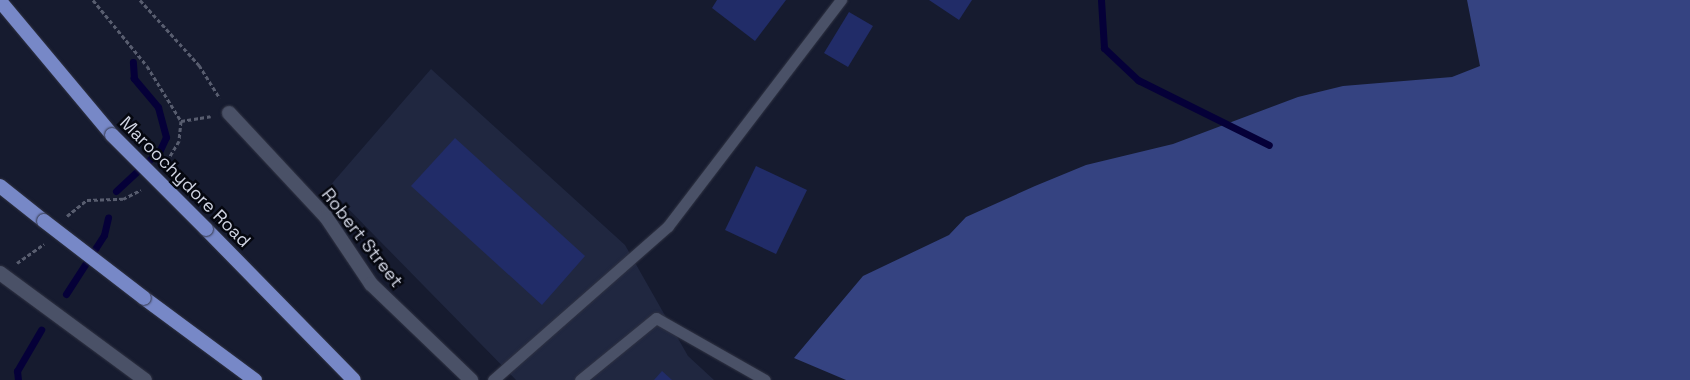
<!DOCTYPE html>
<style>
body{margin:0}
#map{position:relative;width:1690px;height:380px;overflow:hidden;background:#161b2f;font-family:"Space Grotesk",sans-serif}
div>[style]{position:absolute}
.built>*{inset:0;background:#202740}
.forest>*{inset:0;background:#354381}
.stream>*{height:7px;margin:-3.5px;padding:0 3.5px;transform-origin:3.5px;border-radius:3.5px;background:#050038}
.building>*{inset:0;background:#212c68}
.path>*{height:3px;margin-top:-1.5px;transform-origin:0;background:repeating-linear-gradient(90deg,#585d6f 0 4px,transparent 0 6.5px)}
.roads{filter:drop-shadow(0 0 1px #303343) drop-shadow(0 0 1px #303343)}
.service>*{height:11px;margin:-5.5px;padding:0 5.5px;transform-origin:5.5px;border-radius:5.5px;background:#4a5167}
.minor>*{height:14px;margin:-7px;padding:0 7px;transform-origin:7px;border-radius:7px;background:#4a5167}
.trunk>*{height:14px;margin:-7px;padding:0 7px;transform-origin:7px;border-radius:7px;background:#7788c7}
.bridges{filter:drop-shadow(0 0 1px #303343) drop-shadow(0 0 1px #303343)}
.trunk-bridge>*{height:14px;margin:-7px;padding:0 7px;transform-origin:7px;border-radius:7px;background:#7788c7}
span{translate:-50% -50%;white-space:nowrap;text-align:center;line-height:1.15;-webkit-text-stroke:5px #05070f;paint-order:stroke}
.street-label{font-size:18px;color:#cfd3e1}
</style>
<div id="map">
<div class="built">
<div style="clip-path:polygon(431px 69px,625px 245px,688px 356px,714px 380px,516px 380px,328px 188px)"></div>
</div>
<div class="forest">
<div style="clip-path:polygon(1467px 0,1690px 0,1690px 380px,846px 380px,794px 358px,863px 276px,949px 235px,966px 217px,1035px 186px,1086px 165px,1173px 144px,1298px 97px,1343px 86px,1452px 77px,1480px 66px)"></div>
</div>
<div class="stream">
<div style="left:1101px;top:0;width:48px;rotate:86.4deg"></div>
<div style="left:1104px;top:48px;width:47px;rotate:43.3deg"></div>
<div style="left:1138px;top:80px;width:146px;rotate:26.4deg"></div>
<div style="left:116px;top:191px;width:60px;rotate:-43deg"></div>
<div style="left:160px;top:150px;width:14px;rotate:-65deg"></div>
<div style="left:166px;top:137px;width:31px;rotate:-105deg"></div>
<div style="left:158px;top:107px;width:38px;rotate:-130deg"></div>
<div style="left:134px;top:78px;width:16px;rotate:-94deg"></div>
<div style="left:66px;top:294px;width:70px;rotate:-57.2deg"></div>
<div style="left:104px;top:235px;width:18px;rotate:-77deg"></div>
<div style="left:18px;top:380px;width:9px;rotate:-96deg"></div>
<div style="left:17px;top:371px;width:48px;rotate:-59.7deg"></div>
</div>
<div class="building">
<div style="clip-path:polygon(717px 0,786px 0,755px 41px,712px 8px)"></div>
<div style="clip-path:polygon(929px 0,972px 0,959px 20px)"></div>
<div style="clip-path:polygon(849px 12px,873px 26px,848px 67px,824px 53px)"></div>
<div style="clip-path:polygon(455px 138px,585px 256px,542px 305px,411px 186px)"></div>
<div style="clip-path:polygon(756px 166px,807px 190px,776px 254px,725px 230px)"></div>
<div style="clip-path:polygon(662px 371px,672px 380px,654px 380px)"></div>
</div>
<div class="path">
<div style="left:93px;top:0;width:85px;rotate:50.7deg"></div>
<div style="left:147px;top:66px;width:65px;rotate:58.3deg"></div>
<div style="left:181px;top:121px;width:20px;rotate:96deg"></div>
<div style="left:179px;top:141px;width:26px;rotate:121deg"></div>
<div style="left:140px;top:0;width:88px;rotate:47.8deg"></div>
<div style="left:199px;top:65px;width:39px;rotate:58deg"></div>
<div style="left:181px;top:121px;width:30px;rotate:-9deg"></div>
<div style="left:67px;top:216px;width:26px;rotate:-39deg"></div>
<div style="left:87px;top:200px;width:36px;rotate:-2deg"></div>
<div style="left:123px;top:199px;width:20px;rotate:-27deg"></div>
<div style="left:17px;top:263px;width:33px;rotate:-35deg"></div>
</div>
<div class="roads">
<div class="service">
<div style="left:493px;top:380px;width:233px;rotate:-41.3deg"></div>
<div style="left:668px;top:226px;width:285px;rotate:-52.6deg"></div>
<div style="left:580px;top:380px;width:98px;rotate:-39.2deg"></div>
<div style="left:656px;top:318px;width:125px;rotate:29.6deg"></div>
</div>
<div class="minor">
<div style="left:229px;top:113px;width:142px;rotate:47deg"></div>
<div style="left:326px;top:217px;width:81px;rotate:56.1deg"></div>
<div style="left:371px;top:284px;width:139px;rotate:43.8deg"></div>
<div style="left:0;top:273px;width:180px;rotate:36.4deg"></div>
</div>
<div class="trunk">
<div style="left:0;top:1px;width:175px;rotate:50.1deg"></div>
<div style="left:0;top:186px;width:56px;rotate:38.5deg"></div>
<div style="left:206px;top:229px;width:211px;rotate:45.6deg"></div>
<div style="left:144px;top:298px;width:138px;rotate:36.5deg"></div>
</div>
</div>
<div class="bridges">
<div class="trunk-bridge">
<div style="left:112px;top:135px;width:133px;rotate:45deg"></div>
<div style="left:44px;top:221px;width:126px;rotate:37.6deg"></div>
</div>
</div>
<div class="street-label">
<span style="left:185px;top:182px;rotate:45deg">Maroochydore Road</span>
<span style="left:362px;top:238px;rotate:52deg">Robert Street</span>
</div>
</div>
